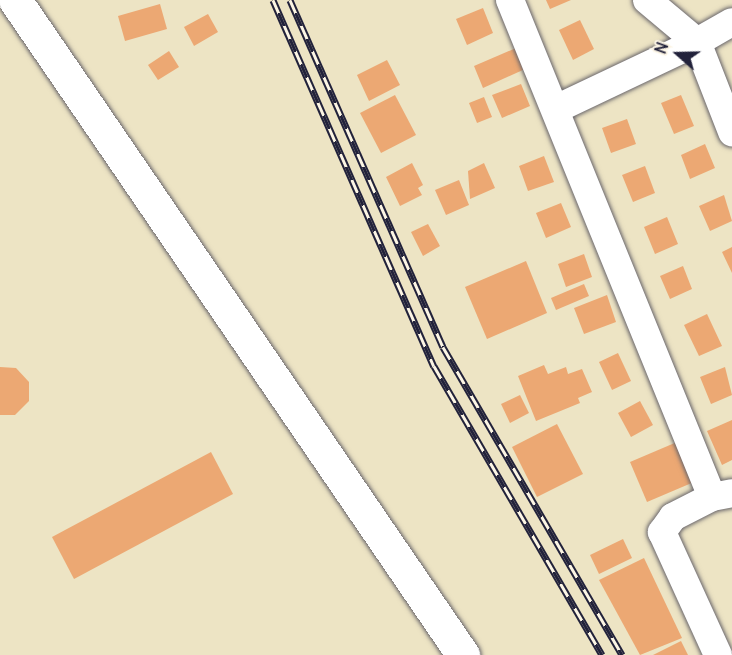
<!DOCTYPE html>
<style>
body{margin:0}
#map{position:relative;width:732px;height:655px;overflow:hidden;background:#ede4c4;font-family:Delius,sans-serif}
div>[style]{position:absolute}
.building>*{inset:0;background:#eca873}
.roads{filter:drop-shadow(0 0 2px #69666b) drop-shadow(0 0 2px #69666b)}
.street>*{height:28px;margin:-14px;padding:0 14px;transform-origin:14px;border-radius:14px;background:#fff}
.primary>*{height:33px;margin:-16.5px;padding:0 16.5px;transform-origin:16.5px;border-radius:16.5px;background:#fff}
.rail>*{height:7px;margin-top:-3.5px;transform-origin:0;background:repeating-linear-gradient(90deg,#fcf5e5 0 14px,#22223b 0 28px);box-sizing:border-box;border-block:2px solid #22223b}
span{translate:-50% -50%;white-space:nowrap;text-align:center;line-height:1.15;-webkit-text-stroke:6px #fcf5e5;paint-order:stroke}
.north{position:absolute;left:648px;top:24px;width:60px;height:60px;-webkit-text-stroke:4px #fcf5e5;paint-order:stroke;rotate:290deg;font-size:16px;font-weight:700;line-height:24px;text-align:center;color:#22223b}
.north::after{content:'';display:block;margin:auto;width:21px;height:27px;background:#22223b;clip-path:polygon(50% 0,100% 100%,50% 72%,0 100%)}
</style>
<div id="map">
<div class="building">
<div style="clip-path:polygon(546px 0,571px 0,550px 9px)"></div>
<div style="clip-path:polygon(160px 4px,167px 29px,125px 41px,118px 16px)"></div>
<div style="clip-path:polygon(483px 8px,493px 33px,467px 45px,456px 19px)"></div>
<div style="clip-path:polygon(208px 14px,218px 32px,194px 46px,184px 27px)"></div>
<div style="clip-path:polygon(580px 20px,594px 49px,573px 60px,559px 30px)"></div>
<div style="clip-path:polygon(516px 48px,525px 69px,483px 88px,474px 66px)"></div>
<div style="clip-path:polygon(169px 51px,179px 67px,158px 80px,148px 65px)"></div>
<div style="clip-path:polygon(387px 60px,400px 85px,369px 101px,357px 75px)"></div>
<div style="clip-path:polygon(521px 84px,530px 106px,502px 118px,492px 95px)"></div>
<div style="clip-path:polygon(395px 95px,416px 135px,381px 153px,360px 113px)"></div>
<div style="clip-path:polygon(681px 95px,694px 126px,674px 134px,661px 103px)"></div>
<div style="clip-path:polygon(484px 97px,492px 117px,477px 123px,469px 103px)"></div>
<div style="clip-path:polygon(627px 119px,636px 144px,611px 153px,602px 128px)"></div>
<div style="clip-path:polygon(705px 144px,715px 168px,690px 179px,681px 155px)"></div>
<div style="clip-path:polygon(544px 156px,554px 182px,528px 191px,519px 166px)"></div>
<div style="clip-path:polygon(412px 163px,423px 185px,418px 188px,422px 195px,400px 206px,386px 177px)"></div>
<div style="clip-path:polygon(484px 163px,495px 188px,470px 199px,468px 171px)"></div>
<div style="clip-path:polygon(645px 166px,655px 193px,633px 202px,622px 175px)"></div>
<div style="clip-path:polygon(459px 180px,469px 205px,446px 215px,435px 190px)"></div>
<div style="clip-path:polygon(724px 195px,732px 221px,710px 231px,699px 206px)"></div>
<div style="clip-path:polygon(561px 203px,571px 227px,546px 238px,536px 213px)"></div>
<div style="clip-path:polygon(667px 217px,678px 244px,655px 254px,644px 227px)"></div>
<div style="clip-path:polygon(428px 224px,440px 246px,423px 256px,411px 232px)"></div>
<div style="clip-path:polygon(732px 247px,732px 273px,722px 252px)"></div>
<div style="clip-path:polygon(584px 254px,592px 277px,566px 287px,558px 264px)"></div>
<div style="clip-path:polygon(526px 261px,547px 313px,487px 339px,465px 287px)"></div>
<div style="clip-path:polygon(683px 266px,692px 289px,670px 299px,660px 276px)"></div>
<div style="clip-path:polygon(584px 284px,589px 296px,556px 310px,551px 298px)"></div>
<div style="clip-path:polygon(607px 295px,616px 322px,584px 334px,574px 308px)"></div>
<div style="clip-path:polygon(707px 314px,722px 346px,699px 356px,684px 325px)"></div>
<div style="clip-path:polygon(618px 353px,631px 381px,612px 390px,599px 362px)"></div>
<div style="clip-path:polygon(544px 365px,548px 374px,566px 367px,568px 374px,582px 369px,592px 392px,578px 398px,580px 403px,536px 421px,518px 376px)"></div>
<div style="clip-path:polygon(0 367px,16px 368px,29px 382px,29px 401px,15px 415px,0 415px)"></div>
<div style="clip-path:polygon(725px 367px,732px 395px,711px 404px,700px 377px)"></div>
<div style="clip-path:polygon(520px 395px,529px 413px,510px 423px,501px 404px)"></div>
<div style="clip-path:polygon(640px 401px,653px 425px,631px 437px,618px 413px)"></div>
<div style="clip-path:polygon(732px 420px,732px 460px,722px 465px,707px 431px)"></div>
<div style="clip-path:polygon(557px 424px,583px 474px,537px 497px,512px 447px)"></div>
<div style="clip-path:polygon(677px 442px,694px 482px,647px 502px,630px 462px)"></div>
<div style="clip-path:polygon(211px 452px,233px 494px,74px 579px,52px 537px)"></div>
<div style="clip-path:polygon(623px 539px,632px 558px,599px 574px,590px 555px)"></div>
<div style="clip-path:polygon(644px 558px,682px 638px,640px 655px,599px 580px)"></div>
<div style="clip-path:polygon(681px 641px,688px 655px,653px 655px)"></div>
</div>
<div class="roads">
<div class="street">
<div style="left:510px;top:0;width:536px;rotate:67.88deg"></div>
<div style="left:712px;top:497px;width:20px;rotate:-11deg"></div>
<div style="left:647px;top:0;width:65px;rotate:40deg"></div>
<div style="left:697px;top:42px;width:40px;rotate:-29.7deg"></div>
<div style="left:556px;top:109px;width:156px;rotate:-25.4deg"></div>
<div style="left:697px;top:42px;width:97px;rotate:68.7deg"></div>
<div style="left:712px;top:497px;width:44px;rotate:152.9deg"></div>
<div style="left:673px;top:517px;width:19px;rotate:126deg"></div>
<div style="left:662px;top:532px;width:135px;rotate:65.5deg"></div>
</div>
<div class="primary">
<div style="left:15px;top:0;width:794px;rotate:55.63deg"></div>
</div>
</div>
<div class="rail">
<div style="left:273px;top:0;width:400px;rotate:66.3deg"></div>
<div style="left:434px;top:366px;width:334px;rotate:59.8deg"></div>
<div style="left:290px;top:0;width:379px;rotate:66.2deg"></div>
<div style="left:443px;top:347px;width:356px;rotate:59.8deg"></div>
</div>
<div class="north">N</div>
</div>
